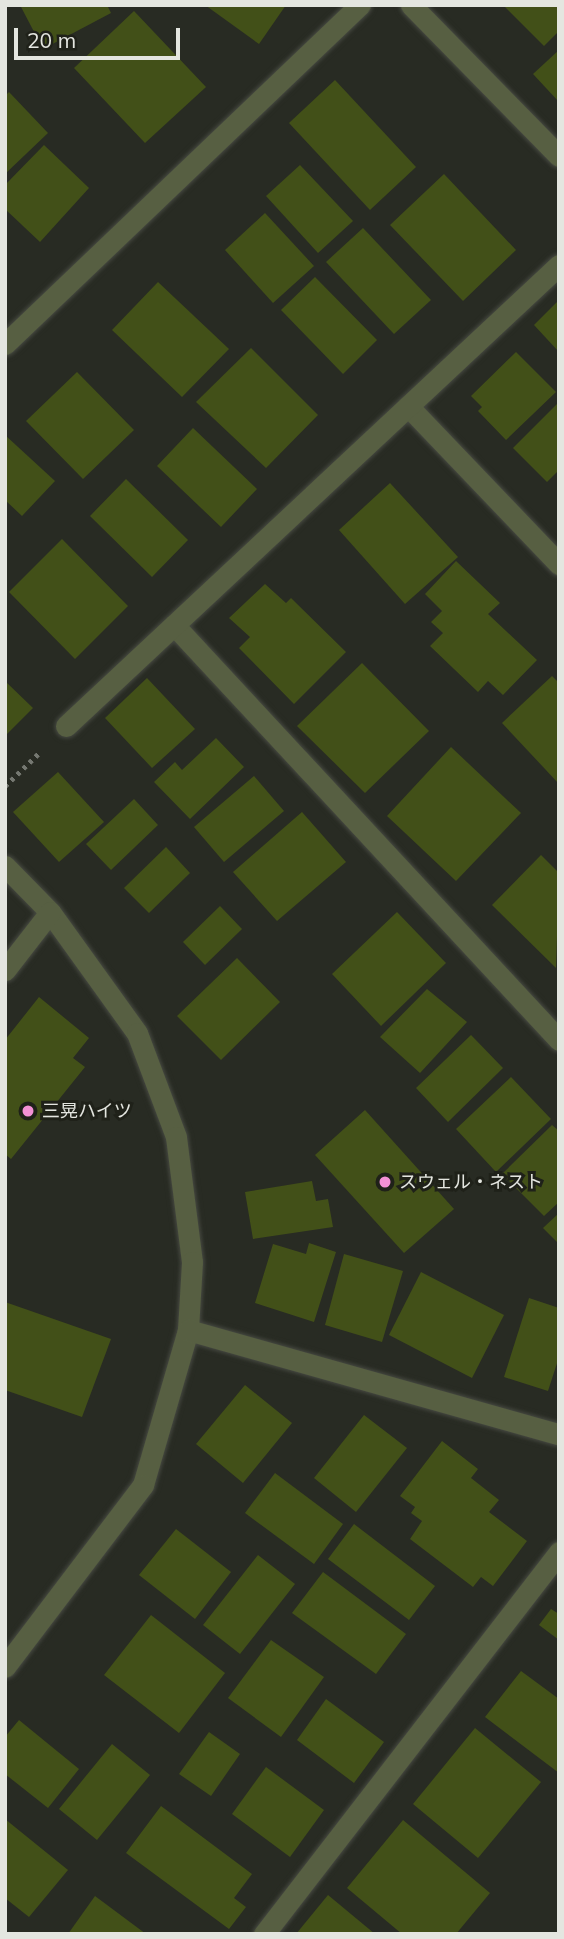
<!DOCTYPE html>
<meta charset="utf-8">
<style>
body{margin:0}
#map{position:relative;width:564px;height:1939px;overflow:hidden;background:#282b23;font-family:Mulish,"Noto Sans JP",sans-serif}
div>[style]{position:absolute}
.building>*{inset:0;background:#425018}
.path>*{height:4.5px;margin-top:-2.25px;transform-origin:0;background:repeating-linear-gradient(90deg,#757871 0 3.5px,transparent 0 8.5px)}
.roads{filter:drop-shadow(0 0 2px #464941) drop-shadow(0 0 2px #464941)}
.minor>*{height:21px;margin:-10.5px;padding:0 10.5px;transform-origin:10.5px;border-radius:10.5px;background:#575f42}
.dots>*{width:19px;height:19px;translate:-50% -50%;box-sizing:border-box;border:4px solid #1f2119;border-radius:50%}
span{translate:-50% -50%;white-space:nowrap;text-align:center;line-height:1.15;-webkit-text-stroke:6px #1f2119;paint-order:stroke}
.poi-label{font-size:18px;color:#e4e6e0}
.left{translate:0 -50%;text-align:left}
.frame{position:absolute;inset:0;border:7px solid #e4e6e0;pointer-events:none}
.scale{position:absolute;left:14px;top:28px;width:166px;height:32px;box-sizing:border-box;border:4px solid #e4e6e0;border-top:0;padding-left:9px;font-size:21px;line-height:24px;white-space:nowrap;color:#e4e6e0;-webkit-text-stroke:5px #1f2119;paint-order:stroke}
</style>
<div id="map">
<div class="building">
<div style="clip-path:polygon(20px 5px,107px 5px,111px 13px,43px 49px)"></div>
<div style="clip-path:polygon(205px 5px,286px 5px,259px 44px)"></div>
<div style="clip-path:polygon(503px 5px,559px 5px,559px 31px,544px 46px)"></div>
<div style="clip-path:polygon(134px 11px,206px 87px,145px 143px,74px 68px)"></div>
<div style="clip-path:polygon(559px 50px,559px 102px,533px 74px)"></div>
<div style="clip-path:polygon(335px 80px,416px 167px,370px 210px,289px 123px)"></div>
<div style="clip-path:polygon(9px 92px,48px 133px,5px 174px,5px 96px)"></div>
<div style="clip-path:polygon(44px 145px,89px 188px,40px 242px,5px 209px,5px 185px)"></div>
<div style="clip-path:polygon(300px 165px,353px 221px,318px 253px,266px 196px)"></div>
<div style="clip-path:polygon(444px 174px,516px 250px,463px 301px,390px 225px)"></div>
<div style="clip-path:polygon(265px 213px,314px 266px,273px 303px,225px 250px)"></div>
<div style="clip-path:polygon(363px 228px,431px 300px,394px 334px,326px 262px)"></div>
<div style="clip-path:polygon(315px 277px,377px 340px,343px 374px,281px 310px)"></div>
<div style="clip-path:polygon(158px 282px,229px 349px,182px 397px,112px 330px)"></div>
<div style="clip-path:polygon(559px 300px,559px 352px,534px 325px)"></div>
<div style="clip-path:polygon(251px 348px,318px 415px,266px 468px,196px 402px)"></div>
<div style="clip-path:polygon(516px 352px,556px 392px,506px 440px,478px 411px,482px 407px,471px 396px)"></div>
<div style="clip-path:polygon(77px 372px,134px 430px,83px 479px,26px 421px)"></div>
<div style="clip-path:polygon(559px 402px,559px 470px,547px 482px,513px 448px)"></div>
<div style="clip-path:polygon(193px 428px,257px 489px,221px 527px,157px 466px)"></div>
<div style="clip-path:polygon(5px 435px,55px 481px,22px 516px,5px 500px)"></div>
<div style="clip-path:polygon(126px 479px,188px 540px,152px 577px,90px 516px)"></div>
<div style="clip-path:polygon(390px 483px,458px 557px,405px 604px,339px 530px)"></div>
<div style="clip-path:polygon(62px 539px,128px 606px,75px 659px,9px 592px)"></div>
<div style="clip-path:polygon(456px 561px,500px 603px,488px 614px,537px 660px,503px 695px,488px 681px,478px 692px,430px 646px,443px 633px,431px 622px,442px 611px,425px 594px)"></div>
<div style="clip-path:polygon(265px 584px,286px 603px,291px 598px,346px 652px,294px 704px,239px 648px,250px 637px,229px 618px)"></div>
<div style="clip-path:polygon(362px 663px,429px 731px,365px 793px,297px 726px)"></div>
<div style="clip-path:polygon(552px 676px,559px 683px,559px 784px,502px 723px)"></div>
<div style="clip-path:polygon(147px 678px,195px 729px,152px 768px,105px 718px)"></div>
<div style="clip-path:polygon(5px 681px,33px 708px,5px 736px)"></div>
<div style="clip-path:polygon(216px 738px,244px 767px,190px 819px,154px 782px,175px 762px,182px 770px)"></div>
<div style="clip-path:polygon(451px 747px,521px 813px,456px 881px,387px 816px)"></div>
<div style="clip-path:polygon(58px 772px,104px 822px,59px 862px,13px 812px)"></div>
<div style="clip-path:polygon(254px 776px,284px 811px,224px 862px,194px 827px)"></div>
<div style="clip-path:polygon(134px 799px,158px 825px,111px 870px,86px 844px)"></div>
<div style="clip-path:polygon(302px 812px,346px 862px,277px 921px,233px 872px)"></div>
<div style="clip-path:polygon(166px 847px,190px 873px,149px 913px,124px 888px)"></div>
<div style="clip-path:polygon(541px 855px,559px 873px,556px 968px,492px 905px)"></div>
<div style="clip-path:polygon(220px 906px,242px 929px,205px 965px,183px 942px)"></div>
<div style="clip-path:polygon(397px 912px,446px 963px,381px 1026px,332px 974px)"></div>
<div style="clip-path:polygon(237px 958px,280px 1002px,221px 1060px,177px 1016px)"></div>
<div style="clip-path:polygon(427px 989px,467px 1022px,420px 1073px,380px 1037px)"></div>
<div style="clip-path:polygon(39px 997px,89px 1038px,73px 1058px,85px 1067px,11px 1159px,5px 1154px,5px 1040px)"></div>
<div style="clip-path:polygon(471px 1035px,503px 1068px,448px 1122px,416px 1088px)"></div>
<div style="clip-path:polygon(511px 1077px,551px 1119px,496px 1172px,456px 1129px)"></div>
<div style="clip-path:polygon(365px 1110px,454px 1209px,404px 1253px,315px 1155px)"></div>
<div style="clip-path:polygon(552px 1125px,559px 1131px,559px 1202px,544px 1216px,502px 1174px)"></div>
<div style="clip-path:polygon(312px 1181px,316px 1201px,328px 1199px,333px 1227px,253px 1239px,245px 1192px)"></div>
<div style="clip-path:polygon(559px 1213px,559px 1244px,543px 1228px)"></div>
<div style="clip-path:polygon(309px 1243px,336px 1252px,314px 1322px,255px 1303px,273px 1244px,306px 1254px)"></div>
<div style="clip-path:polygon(344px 1254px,403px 1271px,382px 1342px,325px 1325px)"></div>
<div style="clip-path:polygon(421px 1272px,504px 1315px,472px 1378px,389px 1335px)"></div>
<div style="clip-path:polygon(529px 1298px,559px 1308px,559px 1357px,548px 1391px,504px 1377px)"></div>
<div style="clip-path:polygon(5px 1302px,111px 1339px,82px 1417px,5px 1390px)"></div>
<div style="clip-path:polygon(245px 1385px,292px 1423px,243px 1483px,196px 1444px)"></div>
<div style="clip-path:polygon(364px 1415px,407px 1448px,356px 1512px,314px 1478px)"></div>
<div style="clip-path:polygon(442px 1441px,478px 1469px,471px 1478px,499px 1500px,489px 1512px,527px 1541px,493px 1586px,481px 1577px,473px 1587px,410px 1539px,422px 1521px,411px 1513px,415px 1507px,400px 1496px)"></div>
<div style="clip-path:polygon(275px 1473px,343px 1524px,314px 1564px,245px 1513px)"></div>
<div style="clip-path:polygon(354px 1524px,435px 1586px,409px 1620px,328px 1559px)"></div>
<div style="clip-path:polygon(176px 1529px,231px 1572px,195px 1619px,139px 1575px)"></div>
<div style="clip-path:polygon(258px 1555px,295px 1584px,240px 1654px,203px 1625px)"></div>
<div style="clip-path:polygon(323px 1572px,406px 1634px,376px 1674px,292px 1613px)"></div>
<div style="clip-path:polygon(551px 1609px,559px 1614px,559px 1640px,539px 1625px)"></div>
<div style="clip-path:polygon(151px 1615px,225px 1673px,179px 1733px,104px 1675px)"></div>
<div style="clip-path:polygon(271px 1640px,324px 1677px,281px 1737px,228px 1698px)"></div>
<div style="clip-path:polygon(521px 1671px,559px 1699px,559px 1773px,485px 1717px)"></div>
<div style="clip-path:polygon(326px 1699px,384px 1742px,354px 1783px,297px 1740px)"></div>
<div style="clip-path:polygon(19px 1720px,79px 1769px,48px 1808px,5px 1774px,5px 1737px)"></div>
<div style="clip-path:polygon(475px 1728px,541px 1782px,478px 1858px,413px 1804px)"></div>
<div style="clip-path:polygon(209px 1732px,240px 1754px,211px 1796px,179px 1774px)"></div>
<div style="clip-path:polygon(112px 1744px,150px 1775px,97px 1840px,59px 1809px)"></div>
<div style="clip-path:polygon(266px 1767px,324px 1810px,290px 1857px,232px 1814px)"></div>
<div style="clip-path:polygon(161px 1806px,252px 1874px,234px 1898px,246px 1907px,229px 1929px,126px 1853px)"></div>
<div style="clip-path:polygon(5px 1819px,68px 1870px,29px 1917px,5px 1898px)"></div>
<div style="clip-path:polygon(403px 1820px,490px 1893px,456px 1934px,402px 1934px,347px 1888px)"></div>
<div style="clip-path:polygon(328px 1895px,375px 1934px,296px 1934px)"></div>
<div style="clip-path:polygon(95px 1896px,146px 1934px,68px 1934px)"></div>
</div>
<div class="path">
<div style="left:5px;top:786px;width:46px;rotate:-44.1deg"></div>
</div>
<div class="roads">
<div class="minor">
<div style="left:411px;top:5px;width:211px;rotate:45.6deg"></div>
<div style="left:5px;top:344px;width:491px;rotate:-43.7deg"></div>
<div style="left:408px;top:406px;width:219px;rotate:46.3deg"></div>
<div style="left:174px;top:625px;width:566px;rotate:47.15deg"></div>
<div style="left:66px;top:726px;width:675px;rotate:-43.08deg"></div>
<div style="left:5px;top:866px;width:64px;rotate:45.6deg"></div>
<div style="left:50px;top:912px;width:149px;rotate:54.3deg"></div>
<div style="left:137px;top:1033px;width:111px;rotate:69.4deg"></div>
<div style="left:176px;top:1137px;width:126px;rotate:82.7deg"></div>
<div style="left:192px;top:1262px;width:68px;rotate:93.4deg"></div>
<div style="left:188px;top:1330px;width:161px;rotate:106.2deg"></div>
<div style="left:143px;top:1485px;width:228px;rotate:127.2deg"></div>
<div style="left:5px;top:970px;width:73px;rotate:-52.2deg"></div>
<div style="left:188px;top:1330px;width:385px;rotate:15.7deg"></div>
<div style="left:264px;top:1934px;width:483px;rotate:-52.3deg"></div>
</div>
</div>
<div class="dots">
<div style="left:28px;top:1111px;background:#f391d5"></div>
<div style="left:385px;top:1182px;background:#f391d5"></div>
</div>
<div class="poi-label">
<span class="left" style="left:42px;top:1111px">三晃ハイツ</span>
<span class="left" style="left:399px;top:1182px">スウェル・ネスト</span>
</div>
<div class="frame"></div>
<div class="scale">20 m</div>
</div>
